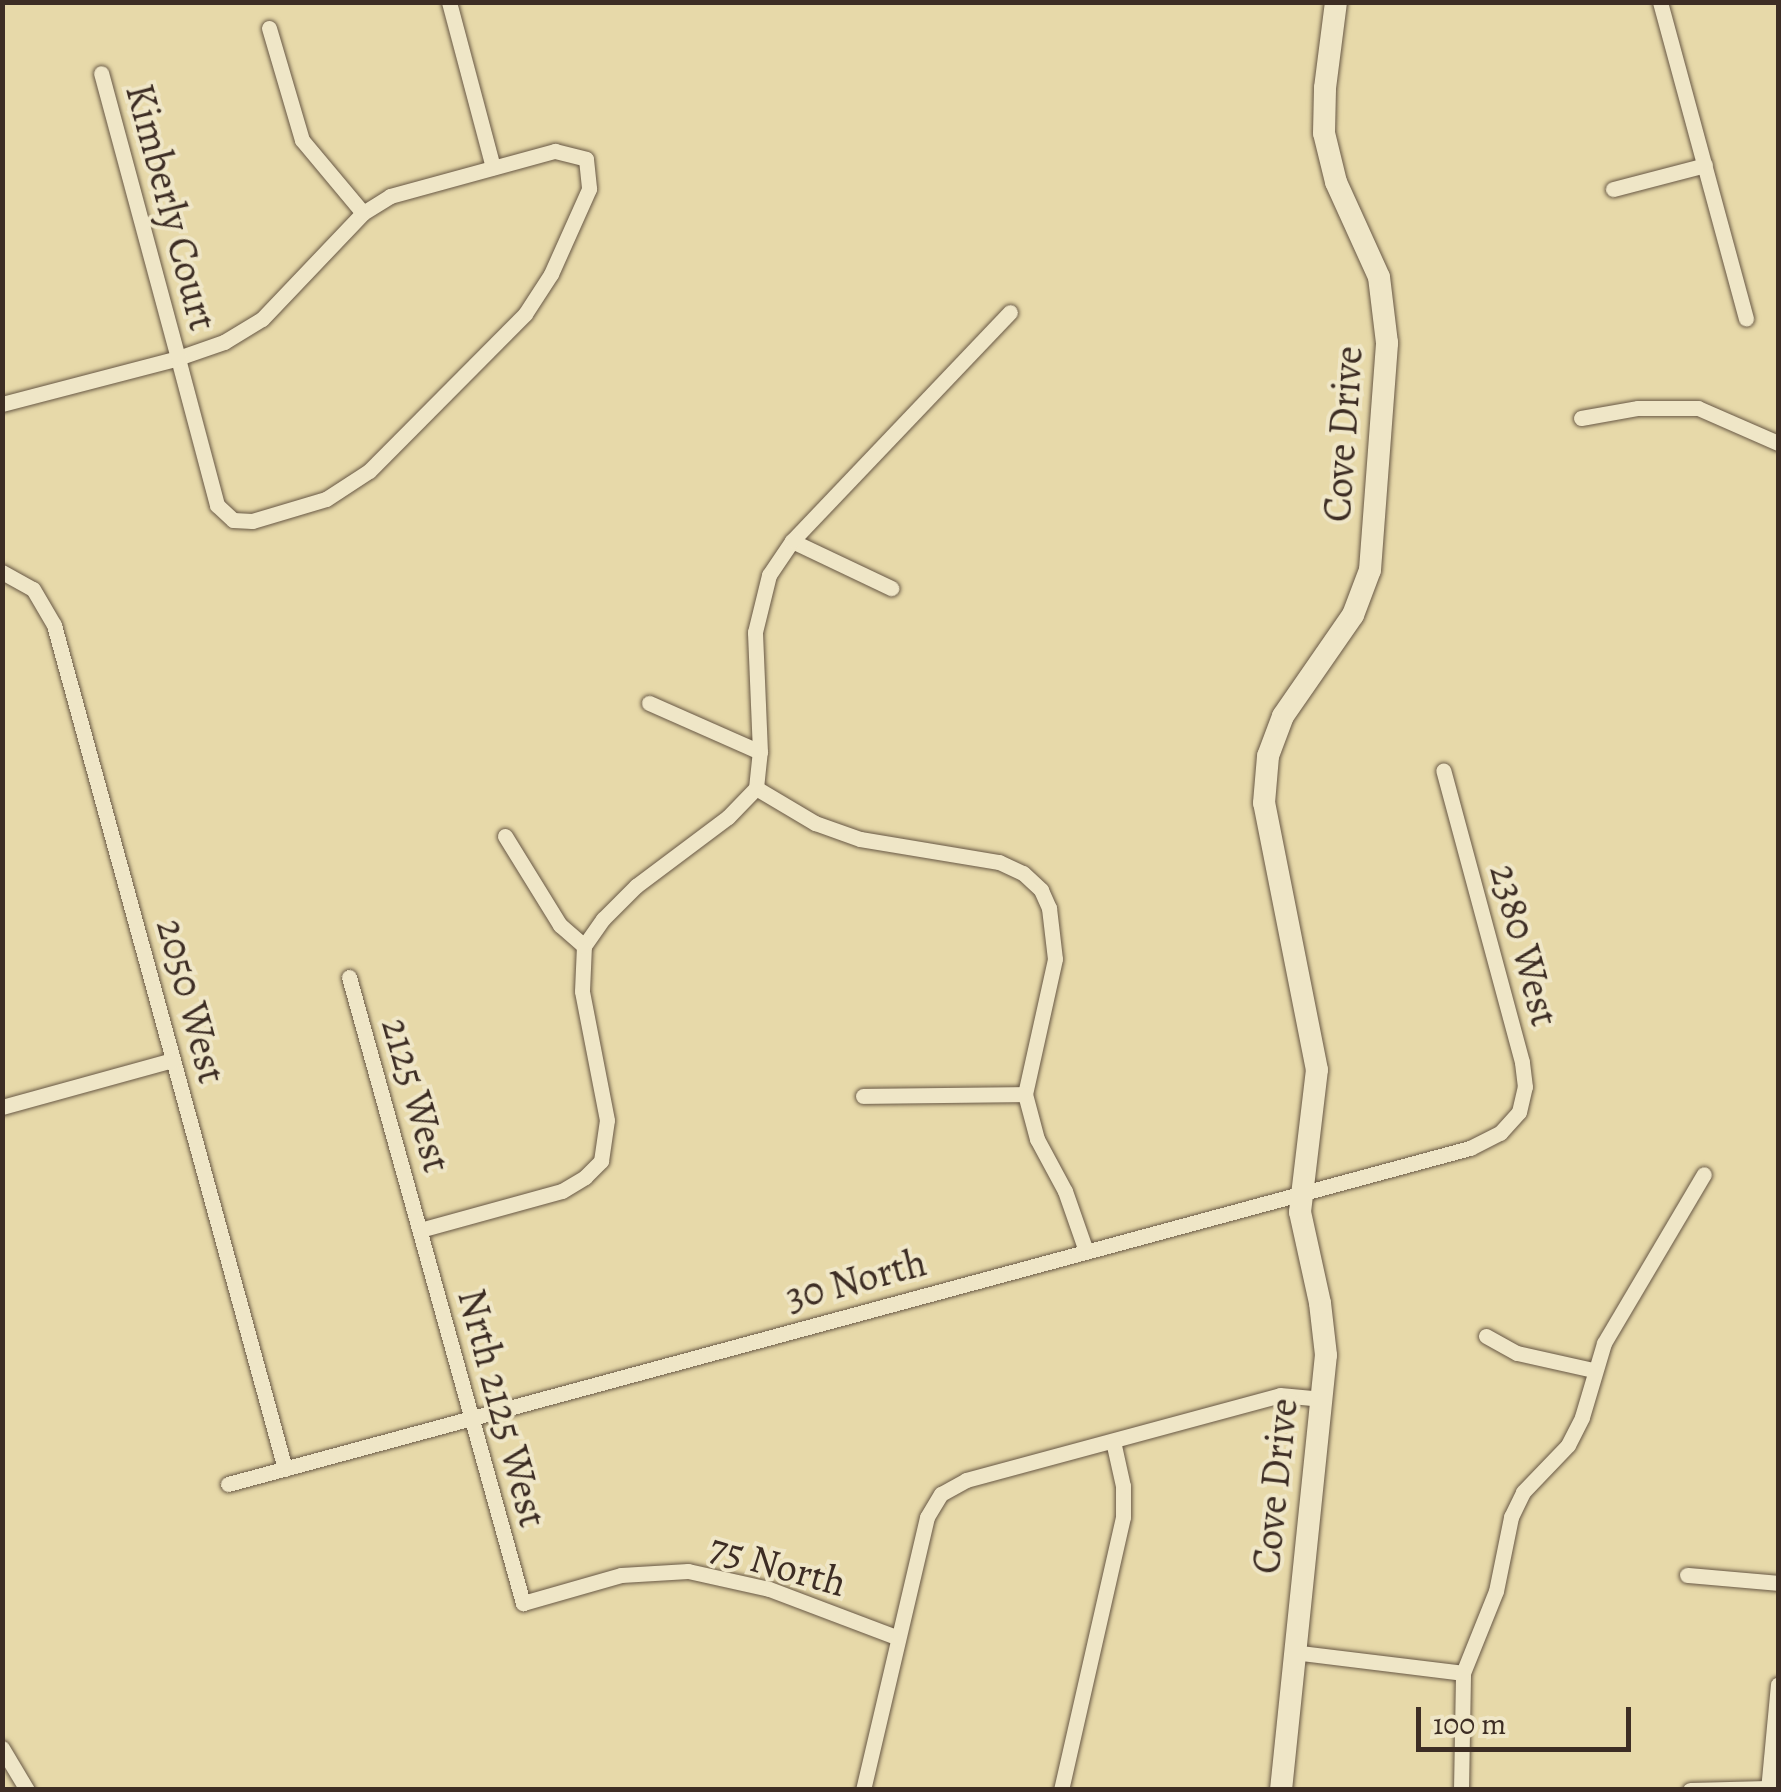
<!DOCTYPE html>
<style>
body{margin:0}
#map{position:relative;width:1781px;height:1792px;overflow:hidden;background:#e7d9a9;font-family:Alegreya,serif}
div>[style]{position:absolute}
.roads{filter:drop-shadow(0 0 2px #685845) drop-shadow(0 0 2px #685845)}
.minor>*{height:15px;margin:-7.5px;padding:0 7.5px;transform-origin:7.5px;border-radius:7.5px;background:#efe6c7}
.secondary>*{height:22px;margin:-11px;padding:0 11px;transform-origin:11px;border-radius:11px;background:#efe6c7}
span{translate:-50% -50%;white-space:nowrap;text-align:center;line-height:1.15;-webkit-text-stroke:8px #efe6c7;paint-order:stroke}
.street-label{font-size:40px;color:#3d2d24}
.frame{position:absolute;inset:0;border:5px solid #3d2d24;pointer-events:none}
.scale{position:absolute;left:1416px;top:1707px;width:215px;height:45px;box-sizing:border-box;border:5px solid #3d2d24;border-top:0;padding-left:12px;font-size:30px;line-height:35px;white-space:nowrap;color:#3d2d24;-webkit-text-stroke:8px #efe6c7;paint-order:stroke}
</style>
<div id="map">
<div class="roads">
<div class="minor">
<div style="left:449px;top:2px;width:171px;rotate:75.1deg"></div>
<div style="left:1660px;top:2px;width:328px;rotate:74.8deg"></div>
<div style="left:269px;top:28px;width:117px;rotate:73.6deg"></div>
<div style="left:302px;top:140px;width:95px;rotate:50.1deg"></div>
<div style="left:1613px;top:189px;width:95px;rotate:-14.6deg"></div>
<div style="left:2px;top:404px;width:182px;rotate:-14.6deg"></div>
<div style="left:178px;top:358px;width:49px;rotate:-19.2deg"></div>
<div style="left:224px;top:342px;width:44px;rotate:-31.2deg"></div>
<div style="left:262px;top:319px;width:146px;rotate:-46.4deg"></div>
<div style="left:363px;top:213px;width:32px;rotate:-32deg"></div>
<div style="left:390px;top:196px;width:171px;rotate:-15.3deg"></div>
<div style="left:555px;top:151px;width:32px;rotate:14deg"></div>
<div style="left:586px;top:159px;width:30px;rotate:84deg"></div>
<div style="left:589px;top:189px;width:93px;rotate:114.1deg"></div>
<div style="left:551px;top:274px;width:48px;rotate:123deg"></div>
<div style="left:525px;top:314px;width:221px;rotate:134.8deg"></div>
<div style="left:369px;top:471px;width:51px;rotate:146.9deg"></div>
<div style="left:326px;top:499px;width:77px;rotate:163.4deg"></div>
<div style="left:252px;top:521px;width:19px;rotate:-177deg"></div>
<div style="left:233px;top:520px;width:22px;rotate:-137deg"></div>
<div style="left:217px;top:505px;width:152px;rotate:-104.9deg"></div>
<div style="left:178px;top:358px;width:295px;rotate:-105.1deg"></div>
<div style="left:1581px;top:418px;width:58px;rotate:-10deg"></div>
<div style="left:1638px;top:408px;width:60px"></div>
<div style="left:1698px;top:408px;width:87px;rotate:23.6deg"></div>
<div style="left:792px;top:541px;width:110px;rotate:25.4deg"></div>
<div style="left:2px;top:572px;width:35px;rotate:29deg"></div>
<div style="left:33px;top:589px;width:42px;rotate:59.7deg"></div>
<div style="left:54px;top:625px;width:875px;rotate:74.69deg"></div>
<div style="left:649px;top:703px;width:121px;rotate:23.8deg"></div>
<div style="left:756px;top:788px;width:69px;rotate:30.7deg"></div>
<div style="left:815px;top:823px;width:48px;rotate:19.6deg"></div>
<div style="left:860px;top:839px;width:141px;rotate:9.4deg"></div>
<div style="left:999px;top:862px;width:26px;rotate:25deg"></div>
<div style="left:1023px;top:873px;width:25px;rotate:43deg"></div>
<div style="left:1041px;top:890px;width:20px;rotate:66deg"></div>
<div style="left:1049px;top:908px;width:51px;rotate:83.3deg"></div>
<div style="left:1055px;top:959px;width:138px;rotate:102.5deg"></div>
<div style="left:1025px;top:1094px;width:47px;rotate:75.1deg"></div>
<div style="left:1037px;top:1139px;width:59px;rotate:61.7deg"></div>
<div style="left:1065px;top:1191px;width:64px;rotate:70.7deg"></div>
<div style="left:505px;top:836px;width:105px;rotate:58.3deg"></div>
<div style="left:560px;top:925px;width:32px;rotate:41deg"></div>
<div style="left:349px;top:977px;width:650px;rotate:74.47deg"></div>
<div style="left:523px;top:1603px;width:102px;rotate:-15.9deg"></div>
<div style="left:621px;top:1575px;width:67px;rotate:-3.4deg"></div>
<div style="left:688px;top:1571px;width:83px;rotate:12.5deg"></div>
<div style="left:769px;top:1589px;width:136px;rotate:20.7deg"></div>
<div style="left:863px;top:1096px;width:162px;rotate:-0.7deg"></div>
<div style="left:2px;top:1107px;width:177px;rotate:-15.4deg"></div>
<div style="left:420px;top:1230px;width:147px;rotate:-15.4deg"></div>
<div style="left:562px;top:1191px;width:27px;rotate:-31deg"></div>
<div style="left:585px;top:1177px;width:23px;rotate:-45deg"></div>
<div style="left:601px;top:1161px;width:41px;rotate:-81.7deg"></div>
<div style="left:607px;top:1120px;width:131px;rotate:-101deg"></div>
<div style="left:582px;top:991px;width:45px;rotate:-87.5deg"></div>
<div style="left:584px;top:946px;width:33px;rotate:-55deg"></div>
<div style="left:603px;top:919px;width:47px;rotate:-45deg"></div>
<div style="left:636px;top:886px;width:115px;rotate:-36.9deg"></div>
<div style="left:728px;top:817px;width:40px;rotate:-46deg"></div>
<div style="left:756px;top:788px;width:36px;rotate:-84deg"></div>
<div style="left:760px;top:752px;width:120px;rotate:-92.4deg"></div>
<div style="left:755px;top:632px;width:59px;rotate:-76.2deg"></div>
<div style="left:769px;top:575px;width:41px;rotate:-55.9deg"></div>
<div style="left:792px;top:541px;width:316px;rotate:-46.4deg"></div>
<div style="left:1486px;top:1336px;width:35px;rotate:29deg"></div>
<div style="left:1517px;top:1353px;width:78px;rotate:12.6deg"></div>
<div style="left:228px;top:1484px;width:1287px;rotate:-15.14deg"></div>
<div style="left:1470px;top:1148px;width:34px;rotate:-27deg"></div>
<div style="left:1500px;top:1133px;width:28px;rotate:-48deg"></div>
<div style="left:1519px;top:1112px;width:26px;rotate:-77deg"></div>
<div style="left:1525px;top:1087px;width:25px;rotate:-97deg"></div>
<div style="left:1522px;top:1062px;width:302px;rotate:-105.1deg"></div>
<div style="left:1687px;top:1575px;width:91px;rotate:5deg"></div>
<div style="left:1293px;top:1652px;width:171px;rotate:7deg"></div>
<div style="left:2px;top:1748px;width:49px;rotate:59.2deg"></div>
<div style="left:863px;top:1790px;width:280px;rotate:-76.8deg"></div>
<div style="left:927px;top:1517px;width:27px;rotate:-59deg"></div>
<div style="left:941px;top:1494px;width:29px;rotate:-29deg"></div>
<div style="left:966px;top:1480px;width:325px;rotate:-15.1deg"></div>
<div style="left:1280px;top:1395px;width:43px;rotate:5.3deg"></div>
<div style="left:1061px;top:1790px;width:280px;rotate:-77.2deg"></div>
<div style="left:1123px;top:1517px;width:31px;rotate:-90deg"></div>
<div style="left:1123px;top:1486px;width:46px;rotate:-102.5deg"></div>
<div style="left:1461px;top:1790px;width:117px;rotate:-89deg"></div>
<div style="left:1463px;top:1673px;width:88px;rotate:-68.1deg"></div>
<div style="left:1496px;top:1591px;width:76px;rotate:-78.5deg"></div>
<div style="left:1511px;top:1517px;width:28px;rotate:-64deg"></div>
<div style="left:1523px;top:1492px;width:65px;rotate:-46.2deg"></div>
<div style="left:1568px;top:1445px;width:31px;rotate:-63deg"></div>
<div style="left:1582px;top:1417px;width:77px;rotate:-73.4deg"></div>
<div style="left:1604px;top:1343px;width:196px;rotate:-59.4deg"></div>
<div style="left:1690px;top:1790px;width:78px;rotate:-1.5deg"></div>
<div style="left:1768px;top:1790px;width:106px;rotate:-84.6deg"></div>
</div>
<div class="secondary">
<div style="left:1281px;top:1790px;width:437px;rotate:-84.1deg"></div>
<div style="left:1326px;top:1355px;width:52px;rotate:-96.6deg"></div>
<div style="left:1320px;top:1303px;width:93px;rotate:-102.4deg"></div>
<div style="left:1300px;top:1212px;width:143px;rotate:-83.2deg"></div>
<div style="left:1317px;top:1070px;width:272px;rotate:-101.2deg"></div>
<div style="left:1264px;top:803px;width:47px;rotate:-85.1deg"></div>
<div style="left:1268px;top:756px;width:43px;rotate:-69.4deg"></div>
<div style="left:1283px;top:716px;width:123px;rotate:-55.3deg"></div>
<div style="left:1353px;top:615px;width:48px;rotate:-69.3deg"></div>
<div style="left:1370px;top:570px;width:228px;rotate:-85.7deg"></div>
<div style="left:1387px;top:343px;width:66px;rotate:-96.9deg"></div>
<div style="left:1379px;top:277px;width:104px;rotate:-114.4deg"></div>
<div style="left:1336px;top:182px;width:50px;rotate:-103.8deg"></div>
<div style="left:1324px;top:133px;width:45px;rotate:-88.7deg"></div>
<div style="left:1325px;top:88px;width:87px;rotate:-82.7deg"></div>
</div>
</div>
<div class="street-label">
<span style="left:171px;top:207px;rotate:75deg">Kimberly Court</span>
<span style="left:1343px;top:434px;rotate:-86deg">Cove Drive</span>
<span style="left:1524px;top:945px;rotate:75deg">2380 West</span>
<span style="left:191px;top:1001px;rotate:75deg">2050 West</span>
<span style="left:416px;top:1095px;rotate:74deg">2125 West</span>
<span style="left:856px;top:1280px;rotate:-15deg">30 North</span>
<span style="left:502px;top:1408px;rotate:75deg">Nrth 2125 West</span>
<span style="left:1275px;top:1486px;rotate:-84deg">Cove Drive</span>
<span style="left:778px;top:1565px;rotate:16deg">75 North</span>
</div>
<div class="frame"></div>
<div class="scale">100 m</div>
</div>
